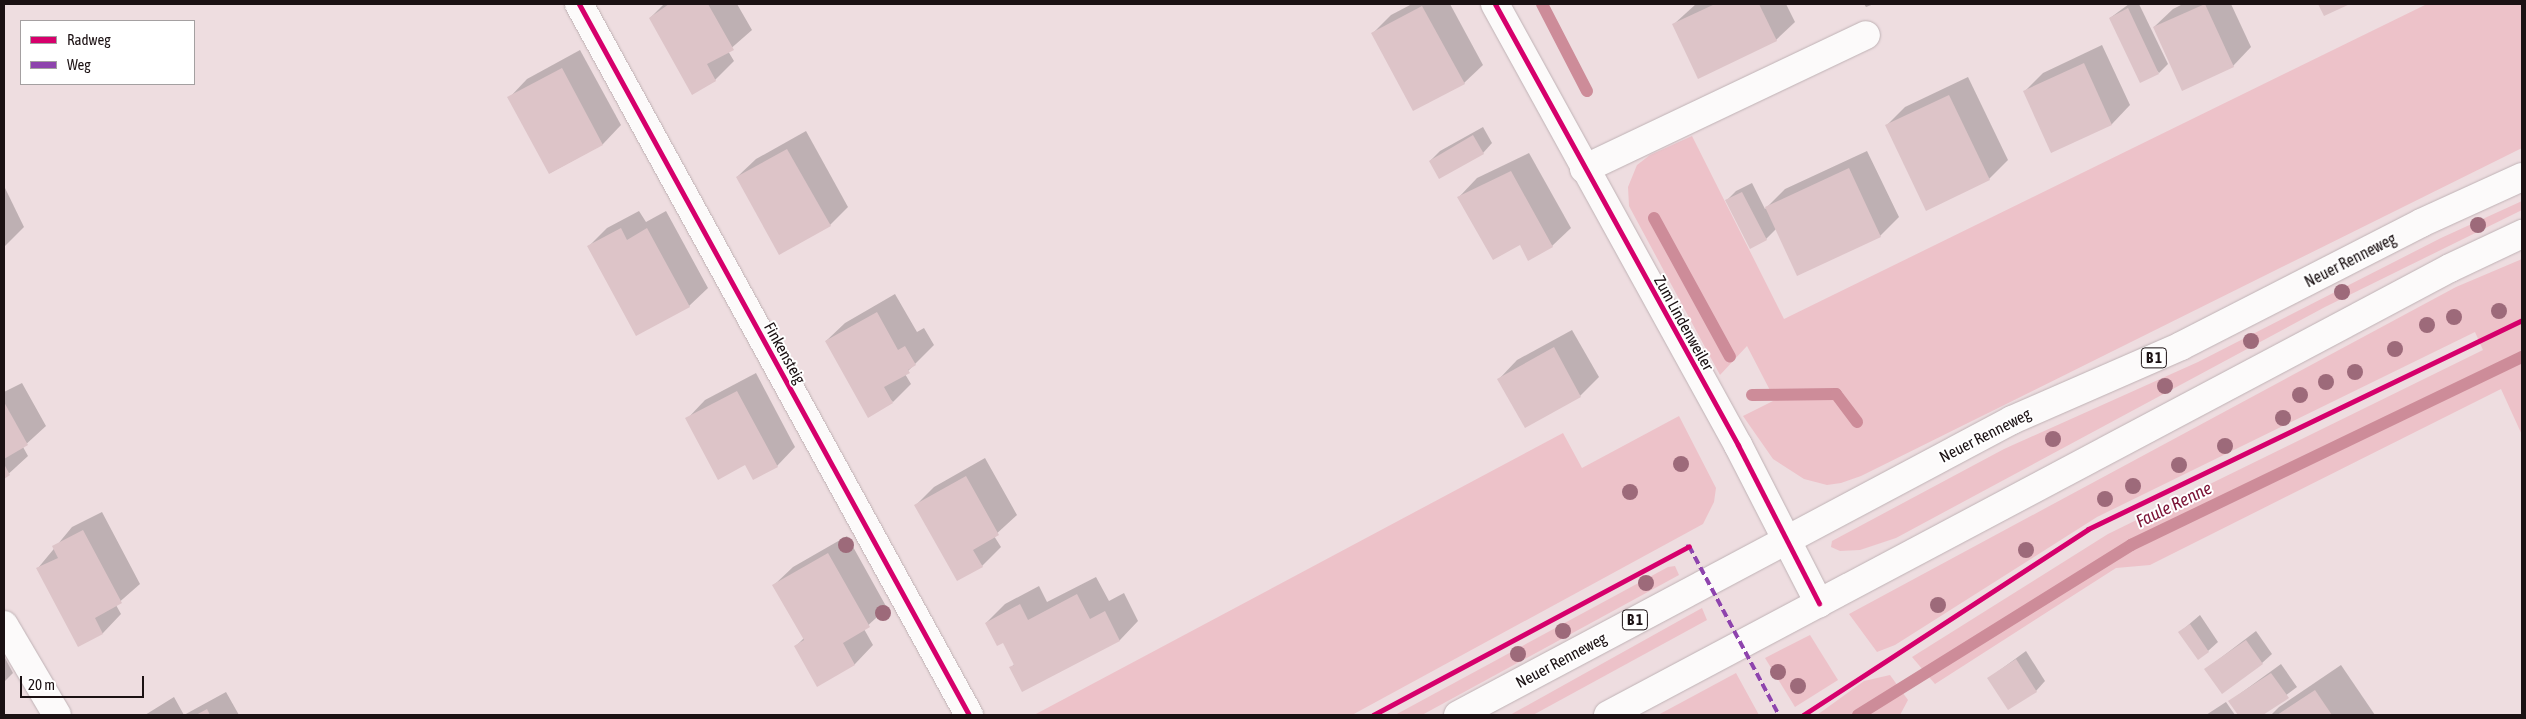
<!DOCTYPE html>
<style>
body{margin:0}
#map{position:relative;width:2526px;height:719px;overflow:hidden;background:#eedde0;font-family:"Asap Condensed",sans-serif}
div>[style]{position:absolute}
.green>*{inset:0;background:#edc2c9}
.shadow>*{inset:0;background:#0003}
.stream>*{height:12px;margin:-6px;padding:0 6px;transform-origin:6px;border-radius:6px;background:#cd8c99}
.building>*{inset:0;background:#ddc4c8}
.roads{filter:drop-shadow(0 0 1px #bfb2b5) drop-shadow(0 0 1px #bfb2b5)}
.minor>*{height:28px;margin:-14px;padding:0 14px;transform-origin:14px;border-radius:14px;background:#fcfafa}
.major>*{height:28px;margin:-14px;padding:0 14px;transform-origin:14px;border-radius:14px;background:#fcfafa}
.quiet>*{height:4px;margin-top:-2px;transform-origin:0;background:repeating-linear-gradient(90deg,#8e44ad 0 8px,transparent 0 12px)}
.cycleway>*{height:5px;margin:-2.5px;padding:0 2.5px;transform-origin:2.5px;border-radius:2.5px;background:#d6006c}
.trees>*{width:16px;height:16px;margin:-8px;border-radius:50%;background:#9d6a7a}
span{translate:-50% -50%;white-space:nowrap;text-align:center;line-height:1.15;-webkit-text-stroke:4px #fff;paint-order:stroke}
.shield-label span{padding:1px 4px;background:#fff;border:1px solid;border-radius:4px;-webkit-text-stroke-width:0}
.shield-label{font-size:15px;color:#1b1113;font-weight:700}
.street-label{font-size:16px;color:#1b1113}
.water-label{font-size:18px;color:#7b1336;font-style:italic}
.frame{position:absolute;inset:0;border:5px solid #1b1113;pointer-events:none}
.legend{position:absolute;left:20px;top:20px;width:175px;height:65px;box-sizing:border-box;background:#fff;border:1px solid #a4a0a1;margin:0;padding:6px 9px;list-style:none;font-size:15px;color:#1b1113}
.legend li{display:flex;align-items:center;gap:10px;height:25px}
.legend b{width:25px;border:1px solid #a4a0a1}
.scale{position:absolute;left:20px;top:676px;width:124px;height:22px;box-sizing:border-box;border:2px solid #1b1113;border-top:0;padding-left:6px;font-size:15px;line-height:18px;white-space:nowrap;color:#1b1113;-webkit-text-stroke:4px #fff;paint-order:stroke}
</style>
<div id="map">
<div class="green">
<div style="clip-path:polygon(2427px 4px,2522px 4px,2522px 148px,1861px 476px,1841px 483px,1827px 485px,1804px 479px,1773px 459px,1743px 416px,1775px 400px,1747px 346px,1720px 375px,1629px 206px,1628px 187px,1637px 165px,1650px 155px,1692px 136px,1784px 319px)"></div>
<div style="clip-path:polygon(2522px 201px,2522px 210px,2325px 307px,1896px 538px,1860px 550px,1840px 551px,1831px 547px,1832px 541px,2004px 449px,2198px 362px,2441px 238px)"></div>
<div style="clip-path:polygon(2522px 259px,2522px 435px,2501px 389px,2150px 565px,2116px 568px,1935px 684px,1912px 657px,2108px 534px,2483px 350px,2475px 332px,2097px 517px,1895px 645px,1877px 652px,1849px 614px,2456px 287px)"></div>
<div style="clip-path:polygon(1679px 416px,1716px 488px,1714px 502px,1703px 524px,1352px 715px,1034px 715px,1563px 433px,1582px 468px)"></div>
<div style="clip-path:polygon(1675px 566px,1679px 575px,1422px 715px,1395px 715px,1668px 567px)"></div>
<div style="clip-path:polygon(1702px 608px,1707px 620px,1533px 715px,1510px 715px)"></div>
<div style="clip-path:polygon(1810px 635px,1838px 680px,1795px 707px,1765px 658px)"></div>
<div style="clip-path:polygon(1736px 673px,1759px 715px,1658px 715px)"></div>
<div style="clip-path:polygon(1890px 675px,1908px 700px,1900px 715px,1817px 715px,1864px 681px)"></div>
</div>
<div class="shadow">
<div style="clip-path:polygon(664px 4px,737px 4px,752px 30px,728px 51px,734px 61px,715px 80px,650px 18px)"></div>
<div style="clip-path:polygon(1412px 4px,1450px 4px,1483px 65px,1464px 83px,1373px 33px,1391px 15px)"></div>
<div style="clip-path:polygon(1696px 4px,1786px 4px,1795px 22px,1776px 40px,1674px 24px)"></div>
<div style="clip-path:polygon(1864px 4px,1874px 4px,1866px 7px)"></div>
<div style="clip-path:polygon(2129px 4px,2139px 4px,2168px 64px,2159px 73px,2110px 18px)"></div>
<div style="clip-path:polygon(2183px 4px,2231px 4px,2251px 47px,2233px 66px,2154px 27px,2173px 9px)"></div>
<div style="clip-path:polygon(2102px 45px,2130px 105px,2112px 124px,2052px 151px,2025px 91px,2043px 73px)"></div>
<div style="clip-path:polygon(580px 50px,621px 125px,603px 144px,550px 173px,509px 98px,527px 79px)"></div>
<div style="clip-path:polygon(1968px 77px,2008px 160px,1989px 179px,1886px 126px,1905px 107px)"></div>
<div style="clip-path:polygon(1483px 127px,1492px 143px,1483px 153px,1430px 161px,1440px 151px)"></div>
<div style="clip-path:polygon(806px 131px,848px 207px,830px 225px,737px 177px,756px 159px)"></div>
<div style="clip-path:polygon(1867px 151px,1899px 217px,1880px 236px,1776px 229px,1766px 239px,1727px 200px,1736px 191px,1752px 183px,1765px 209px,1785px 189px)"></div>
<div style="clip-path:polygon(1529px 153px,1571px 228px,1552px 246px,1520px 243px,1459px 197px,1477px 178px)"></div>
<div style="clip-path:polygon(5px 188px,24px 227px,4px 247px,4px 189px)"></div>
<div style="clip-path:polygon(639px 211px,646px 222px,666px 211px,708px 288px,689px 306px,589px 246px,607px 228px)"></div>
<div style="clip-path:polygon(895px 294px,917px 332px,924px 328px,934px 345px,905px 374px,911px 384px,893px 402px,826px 341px,845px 323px)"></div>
<div style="clip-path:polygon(1572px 330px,1599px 377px,1580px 396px,1499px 379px,1517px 360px)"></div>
<div style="clip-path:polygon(756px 373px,795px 447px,777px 466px,745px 464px,687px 419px,705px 400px)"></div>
<div style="clip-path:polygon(22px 383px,46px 426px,23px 447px,28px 456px,4px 478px,4px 392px)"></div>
<div style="clip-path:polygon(985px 458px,1017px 515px,994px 536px,1001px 547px,982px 566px,916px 505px,934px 487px)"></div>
<div style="clip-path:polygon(102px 512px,140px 584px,116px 605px,121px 614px,103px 633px,78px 645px,38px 568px,72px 527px)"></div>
<div style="clip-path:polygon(847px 536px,887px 608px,864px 629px,873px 645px,855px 664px,818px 685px,796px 646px,804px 638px,774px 585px,793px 567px)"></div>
<div style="clip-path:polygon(1096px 577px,1109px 601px,1124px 593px,1138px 621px,1120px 640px,1022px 690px,1011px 668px,1015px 663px,1004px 642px,986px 623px,1005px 604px,1039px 586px,1047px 602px)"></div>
<div style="clip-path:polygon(2200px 615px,2218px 642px,2208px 651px,2180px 632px)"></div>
<div style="clip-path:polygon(2256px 631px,2272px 654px,2262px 663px,2206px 669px)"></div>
<div style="clip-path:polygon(2026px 651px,2045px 681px,2036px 691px,1989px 678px)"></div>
<div style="clip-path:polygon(4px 656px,13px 673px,4px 682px)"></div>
<div style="clip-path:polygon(2281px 664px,2297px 687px,2260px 715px,2239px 715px,2230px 701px)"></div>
<div style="clip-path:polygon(2341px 665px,2375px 715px,2271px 715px,2279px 707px)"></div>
<div style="clip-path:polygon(226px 692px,239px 715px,145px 715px,174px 697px,184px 715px)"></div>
<div style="clip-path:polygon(2226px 702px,2235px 715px,2206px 715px)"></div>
</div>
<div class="stream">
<div style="left:1542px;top:4px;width:98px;rotate:62.7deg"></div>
<div style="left:1654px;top:218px;width:158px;rotate:61.3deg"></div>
<div style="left:1752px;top:395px;width:84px;rotate:-0.7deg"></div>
<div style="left:1836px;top:394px;width:35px;rotate:53deg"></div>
<div style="left:1858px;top:715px;width:322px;rotate:-31.9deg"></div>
<div style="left:2131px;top:545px;width:434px;rotate:-25.7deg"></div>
</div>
<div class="building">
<div style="clip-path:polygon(669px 4px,708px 4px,734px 50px,707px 64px,716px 81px,692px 95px,649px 18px)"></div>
<div style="clip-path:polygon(1715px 4px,1759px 4px,1777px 41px,1698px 79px,1672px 24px)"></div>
<div style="clip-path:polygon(2205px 4px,2234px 67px,2182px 91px,2153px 27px)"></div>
<div style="clip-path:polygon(2318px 4px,2350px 4px,2324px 16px)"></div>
<div style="clip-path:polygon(1422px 6px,1465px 84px,1413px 111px,1371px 33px)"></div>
<div style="clip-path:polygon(2128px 8px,2159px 74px,2140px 83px,2109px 18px)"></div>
<div style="clip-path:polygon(2084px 63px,2112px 125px,2051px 153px,2023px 91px)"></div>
<div style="clip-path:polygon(562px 68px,603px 145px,549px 174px,507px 97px)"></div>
<div style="clip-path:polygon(1949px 95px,1990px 180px,1926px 211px,1885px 125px)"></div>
<div style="clip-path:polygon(1473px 135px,1484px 154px,1439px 179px,1429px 161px)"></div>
<div style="clip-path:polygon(787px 149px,831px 226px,779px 255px,736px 177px)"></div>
<div style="clip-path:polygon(1849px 168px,1881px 237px,1797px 276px,1765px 207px)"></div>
<div style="clip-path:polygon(1511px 171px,1553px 247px,1528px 261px,1520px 245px,1493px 260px,1457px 197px)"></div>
<div style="clip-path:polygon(1742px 192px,1767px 240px,1750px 249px,1725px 200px)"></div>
<div style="clip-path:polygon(621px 228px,627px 240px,647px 228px,690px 307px,636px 336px,587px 246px)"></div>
<div style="clip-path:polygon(877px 312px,898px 350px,905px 346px,916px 365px,908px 370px,910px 373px,884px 387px,893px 403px,868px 418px,825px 341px)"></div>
<div style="clip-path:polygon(1554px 347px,1581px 397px,1525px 428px,1497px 379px)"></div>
<div style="clip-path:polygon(737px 391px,778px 467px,753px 480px,745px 465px,718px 480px,685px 418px)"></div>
<div style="clip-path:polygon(4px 402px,28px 445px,4px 459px)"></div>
<div style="clip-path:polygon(4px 464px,10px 475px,4px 479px)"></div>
<div style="clip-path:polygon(966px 476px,999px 535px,973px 550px,983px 567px,957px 581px,914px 505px)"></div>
<div style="clip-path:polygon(83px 530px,122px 603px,95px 618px,103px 634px,78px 647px,36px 568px,58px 558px,52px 546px)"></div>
<div style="clip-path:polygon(828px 553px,870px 627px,843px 643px,855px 665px,817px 687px,794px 646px,804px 640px,772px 585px)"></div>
<div style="clip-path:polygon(1077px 594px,1090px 619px,1105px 611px,1120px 641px,1022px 692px,1009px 667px,1014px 665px,1003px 643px,997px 646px,985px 623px,1020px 604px,1028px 620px)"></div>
<div style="clip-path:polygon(2190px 624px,2209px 652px,2198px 660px,2178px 632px)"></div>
<div style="clip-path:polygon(2246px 640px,2263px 664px,2222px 694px,2204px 669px)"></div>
<div style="clip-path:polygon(2016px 659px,2037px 692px,2008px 710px,1987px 678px)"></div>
<div style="clip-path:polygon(2271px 673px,2289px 698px,2263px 715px,2238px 715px,2228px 701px)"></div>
<div style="clip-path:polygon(2315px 690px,2332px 715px,2277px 715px)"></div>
<div style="clip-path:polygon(207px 709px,210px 715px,196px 715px)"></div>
</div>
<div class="roads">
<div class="minor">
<div style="left:579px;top:4px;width:811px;rotate:61.25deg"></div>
<div style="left:1495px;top:4px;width:504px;rotate:61.14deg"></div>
<div style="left:1738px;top:445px;width:178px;rotate:62.9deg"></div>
<div style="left:1584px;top:169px;width:312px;rotate:-25.4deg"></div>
<div style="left:4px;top:625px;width:104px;rotate:59.5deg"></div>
</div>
<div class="major">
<div style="left:1458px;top:715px;width:628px;rotate:-28.03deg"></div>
<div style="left:2012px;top:420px;width:184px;rotate:-23.6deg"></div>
<div style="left:2181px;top:346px;width:270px;rotate:-27.1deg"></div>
<div style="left:2421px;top:223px;width:111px;rotate:-24.5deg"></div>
<div style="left:1608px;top:715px;width:953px;rotate:-27.96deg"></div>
<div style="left:2450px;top:268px;width:80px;rotate:-25.3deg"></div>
</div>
</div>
<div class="quiet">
<div style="left:1686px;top:547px;width:3px;rotate:-18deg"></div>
<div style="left:1689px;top:546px;width:191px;rotate:62deg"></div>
</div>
<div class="cycleway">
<div style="left:579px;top:4px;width:811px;rotate:61.25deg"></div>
<div style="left:1495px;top:4px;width:504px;rotate:61.14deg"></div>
<div style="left:1738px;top:445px;width:178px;rotate:62.9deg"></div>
<div style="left:1373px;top:715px;width:358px;rotate:-28.1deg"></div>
<div style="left:1803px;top:715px;width:340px;rotate:-33.1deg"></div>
<div style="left:2088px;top:529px;width:482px;rotate:-25.7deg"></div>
</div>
<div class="trees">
<div style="left:2478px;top:225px"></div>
<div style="left:2342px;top:292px"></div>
<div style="left:2499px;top:311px"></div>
<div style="left:2454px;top:317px"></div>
<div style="left:2427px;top:325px"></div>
<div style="left:2251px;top:341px"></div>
<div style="left:2395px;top:349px"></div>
<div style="left:2355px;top:372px"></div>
<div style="left:2326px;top:382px"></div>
<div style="left:2165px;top:386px"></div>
<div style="left:2300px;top:395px"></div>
<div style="left:2283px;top:418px"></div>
<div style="left:2053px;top:439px"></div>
<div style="left:2225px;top:446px"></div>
<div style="left:1681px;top:464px"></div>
<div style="left:2179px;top:465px"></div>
<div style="left:2133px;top:486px"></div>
<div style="left:1630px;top:492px"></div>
<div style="left:2105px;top:499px"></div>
<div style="left:846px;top:545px"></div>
<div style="left:2026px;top:550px"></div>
<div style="left:1646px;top:583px"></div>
<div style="left:1938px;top:605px"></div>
<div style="left:883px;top:613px"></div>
<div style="left:1563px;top:631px"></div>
<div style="left:1518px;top:654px"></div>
<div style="left:1778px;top:672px"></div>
<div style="left:1798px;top:686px"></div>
</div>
<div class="shield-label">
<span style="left:2154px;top:358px">B 1</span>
<span style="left:1635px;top:620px">B 1</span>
</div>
<div class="street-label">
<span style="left:2350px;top:260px;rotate:-27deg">Neuer Renneweg</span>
<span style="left:1684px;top:323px;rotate:61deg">Zum Lindenweiler</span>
<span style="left:785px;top:353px;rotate:61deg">Finkensteig</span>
<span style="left:1985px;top:435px;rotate:-27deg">Neuer Renneweg</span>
<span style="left:1561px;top:660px;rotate:-28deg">Neuer Renneweg</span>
</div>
<div class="water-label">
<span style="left:2174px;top:505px;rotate:-26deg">Faule Renne</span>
</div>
<div class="frame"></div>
<ul class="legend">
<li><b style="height:6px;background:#d6006c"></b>Radweg</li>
<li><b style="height:6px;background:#8e44ad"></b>Weg</li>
</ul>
<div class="scale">20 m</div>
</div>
